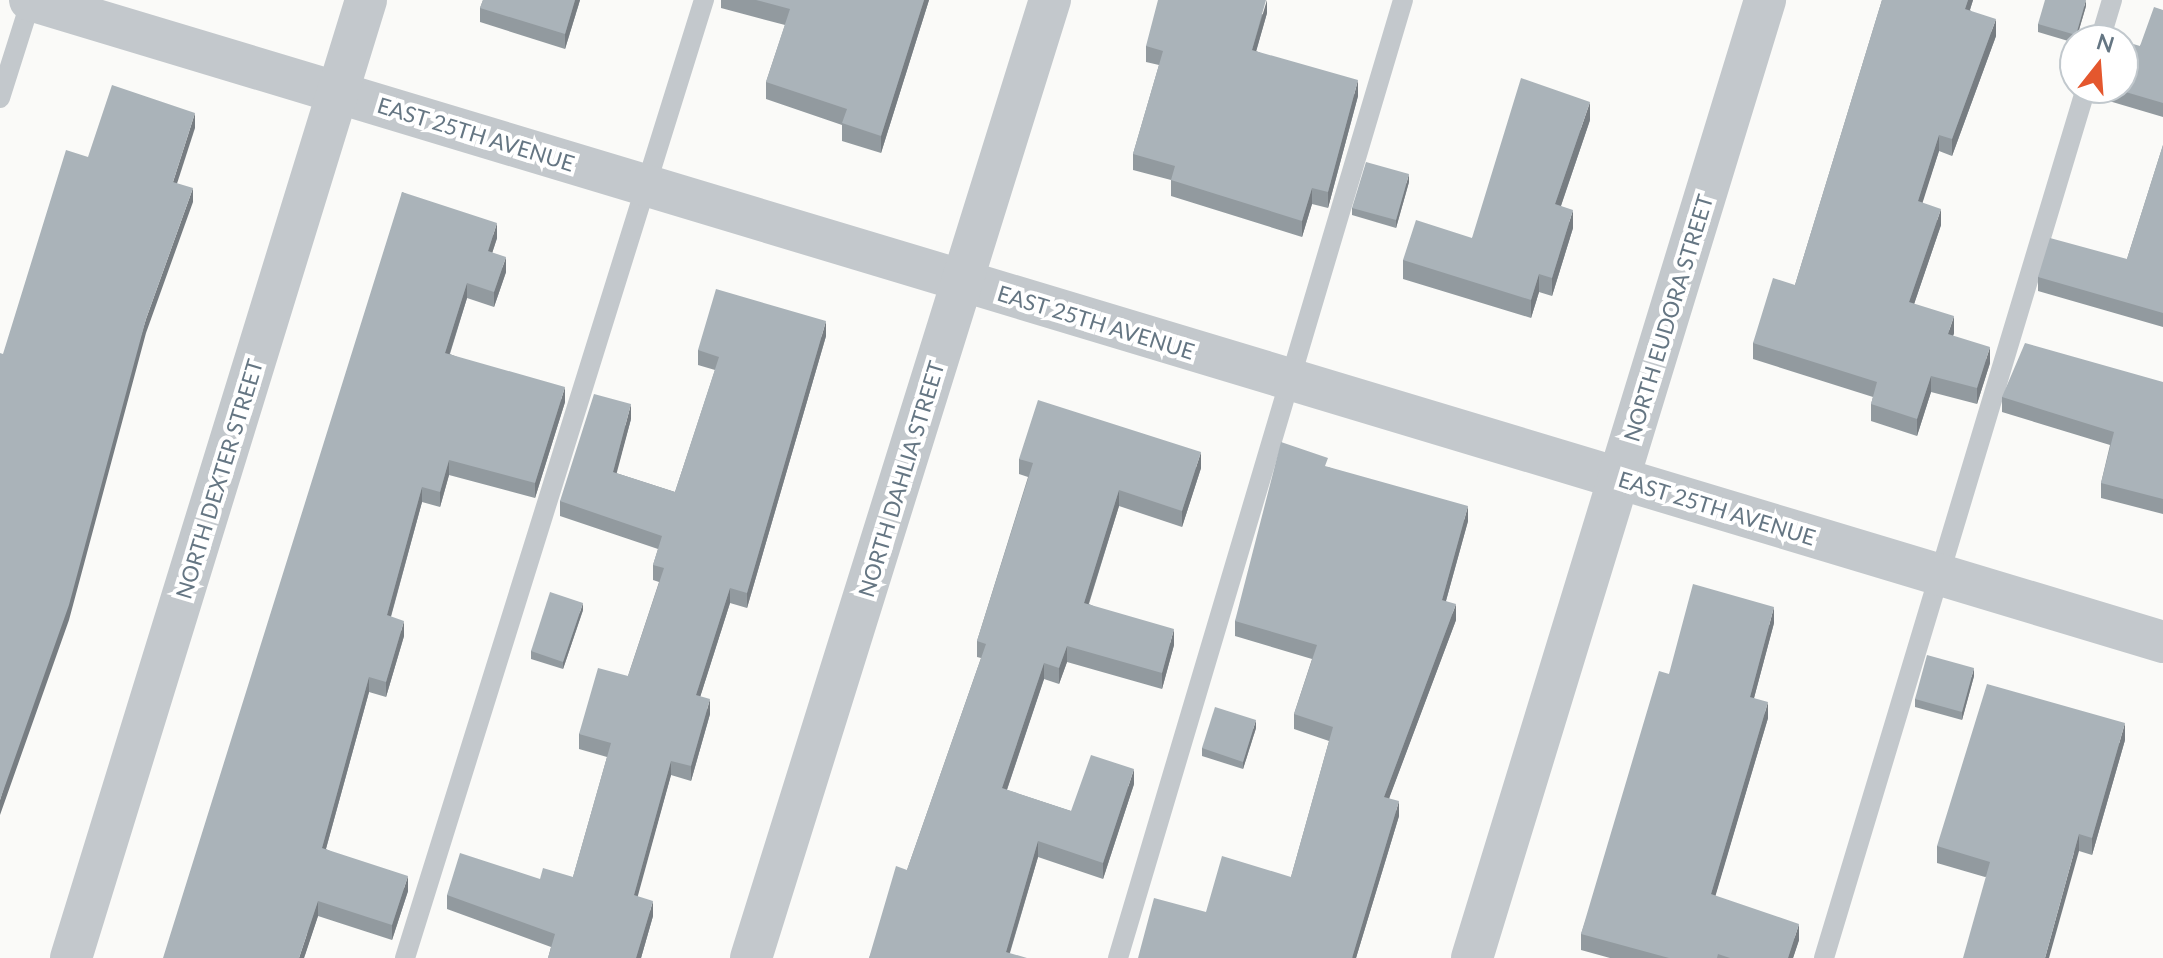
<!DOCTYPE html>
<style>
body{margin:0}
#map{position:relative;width:2163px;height:958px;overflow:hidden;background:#fafaf8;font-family:Lato,sans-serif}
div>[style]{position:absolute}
.lane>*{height:20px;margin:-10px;padding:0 10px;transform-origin:10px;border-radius:10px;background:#c3c8cc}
.street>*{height:42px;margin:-21px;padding:0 21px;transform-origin:21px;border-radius:21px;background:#c3c8cc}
.wall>*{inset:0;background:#929a9f}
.shaded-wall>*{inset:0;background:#777d82}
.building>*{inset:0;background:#aab3b9}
span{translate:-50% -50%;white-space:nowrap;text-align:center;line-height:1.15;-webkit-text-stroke:8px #fff;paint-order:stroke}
.street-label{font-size:22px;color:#657683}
.north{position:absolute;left:2059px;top:24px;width:80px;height:80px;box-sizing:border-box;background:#fff;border:2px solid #c1c8cd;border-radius:50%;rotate:17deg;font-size:22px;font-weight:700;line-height:32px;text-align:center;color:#657683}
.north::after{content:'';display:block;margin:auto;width:28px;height:36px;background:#e4572e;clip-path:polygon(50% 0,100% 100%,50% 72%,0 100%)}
</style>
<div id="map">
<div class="lane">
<div style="left:2100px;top:40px;width:42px;rotate:-73.3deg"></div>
<div style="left:0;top:98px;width:103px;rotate:-72.4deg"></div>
<div style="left:405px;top:958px;width:1004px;rotate:-72.67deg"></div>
<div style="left:1118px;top:958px;width:999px;rotate:-73.43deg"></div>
<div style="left:1824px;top:958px;width:909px;rotate:-73.24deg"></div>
</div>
<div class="street">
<div style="left:30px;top:0;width:2228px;rotate:16.75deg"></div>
<div style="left:71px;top:958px;width:1002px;rotate:-72.88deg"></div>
<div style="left:751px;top:958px;width:1004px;rotate:-72.67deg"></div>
<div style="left:1472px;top:958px;width:1002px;rotate:-72.99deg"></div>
</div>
<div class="wall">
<div style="clip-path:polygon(483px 0,580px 0,565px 49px,480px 22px,480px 8px)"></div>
<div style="clip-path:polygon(721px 0,929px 0,881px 153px,842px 141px,842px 125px,766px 99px,766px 82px,785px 25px,721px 8px)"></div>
<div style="clip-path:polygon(1882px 0,1973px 0,1970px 10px,1996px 36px,1952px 156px,1939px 151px,1922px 202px,1941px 225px,1914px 304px,1954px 333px,1953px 336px,1990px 363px,1977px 404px,1931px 392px,1917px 436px,1871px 421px,1871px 404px,1873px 397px,1753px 359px,1753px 343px,1795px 285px)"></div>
<div style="clip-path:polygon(2086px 6px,2075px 43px,2038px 32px,2038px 24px)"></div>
<div style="clip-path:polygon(2163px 10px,2163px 117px,2109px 101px,2109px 88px,2123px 88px,2140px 46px)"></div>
<div style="clip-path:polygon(1267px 13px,1256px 51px,1358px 96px,1328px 208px,1312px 204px,1302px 237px,1171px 196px,1171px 180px,1133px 170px,1133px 154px,1159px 65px,1146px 62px,1146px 46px)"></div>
<div style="clip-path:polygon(1590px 120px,1561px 206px,1573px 228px,1552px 296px,1539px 292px,1531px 318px,1403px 279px,1403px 260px,1472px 238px)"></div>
<div style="clip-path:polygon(2163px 145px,2163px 327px,2038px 291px,2038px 277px,2127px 259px)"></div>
<div style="clip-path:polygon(1409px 182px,1396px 228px,1352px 215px,1352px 208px)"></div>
<div style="clip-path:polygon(402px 192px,497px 238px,492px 253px,506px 272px,494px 307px,467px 298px,450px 354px,565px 402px,535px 498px,449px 475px,440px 507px,422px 502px,391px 617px,404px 636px,386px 697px,369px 692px,326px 849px,408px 891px,392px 940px,318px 916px,304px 958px)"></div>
<div style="clip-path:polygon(826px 336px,747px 608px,730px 603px,700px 697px,710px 714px,691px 781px,671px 775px,637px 896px,653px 916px,641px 958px,548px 958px,551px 947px,447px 909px,447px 895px,540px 879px,573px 877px,607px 757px,579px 749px,579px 734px,628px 676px,659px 582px,653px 580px,653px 565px,658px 549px,560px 516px,560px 501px,631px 419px,616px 473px,675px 492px,715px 370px,698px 365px,698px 350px)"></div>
<div style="clip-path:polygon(2163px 382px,2163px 514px,2101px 498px,2101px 483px,2110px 445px,2002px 412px,2002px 397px)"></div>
<div style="clip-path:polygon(1019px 459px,1201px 468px,1182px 527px,1119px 506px,1089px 604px,1174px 645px,1162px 689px,1067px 662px,1059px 684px,1044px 679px,1007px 790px,1071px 811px,1134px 784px,1103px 879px,1038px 857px,1010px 953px,869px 958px,907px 870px,981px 658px,977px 657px,977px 641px,1028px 477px,1019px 474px)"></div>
<div style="clip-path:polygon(1328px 467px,1468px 521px,1446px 601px,1456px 620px,1389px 798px,1399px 816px,1356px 958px,1206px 912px,1291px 877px,1329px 741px,1294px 729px,1294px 714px,1312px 659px,1235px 636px,1235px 621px)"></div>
<div style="clip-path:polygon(583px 610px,563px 669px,531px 659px,531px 651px)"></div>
<div style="clip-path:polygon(1774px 623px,1754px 698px,1768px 718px,1715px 896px,1799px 940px,1793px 958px,1610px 958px,1581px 950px,1581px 934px,1669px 674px)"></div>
<div style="clip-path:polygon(1974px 676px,1962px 720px,1915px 707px,1915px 699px)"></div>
<div style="clip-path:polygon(1256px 728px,1243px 769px,1202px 756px,1202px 748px)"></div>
<div style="clip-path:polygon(2125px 740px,2092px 855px,2079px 851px,1985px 877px,1937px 863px,1937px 846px)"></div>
</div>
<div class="shaded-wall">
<div style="clip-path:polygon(575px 0,580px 0,565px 49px,565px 34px)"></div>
<div style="clip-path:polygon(924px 0,929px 0,881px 153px,881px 136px)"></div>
<div style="clip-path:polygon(1267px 0,1267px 13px,1252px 66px,1252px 50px)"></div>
<div style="clip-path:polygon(1968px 0,1973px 0,1965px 25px,1965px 9px)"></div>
<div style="clip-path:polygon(2086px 0,2086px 6px,2076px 40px,2076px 35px)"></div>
<div style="clip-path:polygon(1996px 19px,1996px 36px,1952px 156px,1952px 139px)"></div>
<div style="clip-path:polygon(1358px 80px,1358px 96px,1328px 208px,1328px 192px)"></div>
<div style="clip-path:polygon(1590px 102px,1590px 120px,1555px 223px,1555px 204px)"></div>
<div style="clip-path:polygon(195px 113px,195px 128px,173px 196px,173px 182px)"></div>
<div style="clip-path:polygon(1939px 135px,1939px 151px,1918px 217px,1918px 201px)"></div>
<div style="clip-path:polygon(1409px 174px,1409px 182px,1396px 228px,1396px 220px)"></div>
<div style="clip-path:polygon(193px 188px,193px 202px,146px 333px,69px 620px,0 815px,0 800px,146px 319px)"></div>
<div style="clip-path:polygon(1312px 188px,1312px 204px,1302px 237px,1302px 221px)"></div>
<div style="clip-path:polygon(1941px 209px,1941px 225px,1909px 319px,1909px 302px)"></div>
<div style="clip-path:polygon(1573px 210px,1573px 228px,1552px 296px,1552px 278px)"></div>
<div style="clip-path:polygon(497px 223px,497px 238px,488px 266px,488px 251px)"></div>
<div style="clip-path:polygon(506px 257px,506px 272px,494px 307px,494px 292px)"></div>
<div style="clip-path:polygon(1539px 274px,1539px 292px,1531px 318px,1531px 300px)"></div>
<div style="clip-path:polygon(467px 283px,467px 298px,445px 368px,445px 353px)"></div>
<div style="clip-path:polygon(1954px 316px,1954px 333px,1948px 351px,1948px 334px)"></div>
<div style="clip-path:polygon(826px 321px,826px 336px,747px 608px,747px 593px)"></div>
<div style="clip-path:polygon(1990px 347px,1990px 363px,1977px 404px,1977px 388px)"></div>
<div style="clip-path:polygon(1931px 376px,1931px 392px,1917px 436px,1917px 419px)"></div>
<div style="clip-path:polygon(565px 387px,565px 402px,535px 498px,535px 483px)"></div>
<div style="clip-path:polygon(631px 404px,631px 419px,613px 487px,613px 472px)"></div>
<div style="clip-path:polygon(1201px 452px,1201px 468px,1182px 527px,1182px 511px)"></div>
<div style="clip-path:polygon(449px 460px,449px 475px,440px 507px,440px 492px)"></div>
<div style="clip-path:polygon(422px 487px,422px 502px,387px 630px,387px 615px)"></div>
<div style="clip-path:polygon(1119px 490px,1119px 506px,1084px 618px,1084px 603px)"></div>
<div style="clip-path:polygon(1468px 506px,1468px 521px,1442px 615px,1442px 600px)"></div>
<div style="clip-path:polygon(730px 588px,730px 603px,696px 710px,696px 695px)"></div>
<div style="clip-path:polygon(583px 603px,583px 610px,563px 669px,563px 662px)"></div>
<div style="clip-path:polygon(1456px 604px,1456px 620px,1384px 812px,1384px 797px)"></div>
<div style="clip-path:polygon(1774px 607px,1774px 623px,1750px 713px,1750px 697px)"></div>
<div style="clip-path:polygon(404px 621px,404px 636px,386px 697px,386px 682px)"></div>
<div style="clip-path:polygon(1174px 629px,1174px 645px,1162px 689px,1162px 673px)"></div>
<div style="clip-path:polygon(1067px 646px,1067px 662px,1059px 684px,1059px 668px)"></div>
<div style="clip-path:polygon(1044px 663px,1044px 679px,1002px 804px,1002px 788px)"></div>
<div style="clip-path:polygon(1974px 668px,1974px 676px,1962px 720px,1962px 712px)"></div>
<div style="clip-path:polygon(369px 677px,369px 692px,322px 863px,322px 848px)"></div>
<div style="clip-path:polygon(710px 699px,710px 714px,691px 781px,691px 766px)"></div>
<div style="clip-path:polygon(1768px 702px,1768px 718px,1711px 911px,1711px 894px)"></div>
<div style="clip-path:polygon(1256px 720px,1256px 728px,1243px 769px,1243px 762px)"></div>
<div style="clip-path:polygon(2125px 723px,2125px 740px,2092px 855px,2092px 838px)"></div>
<div style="clip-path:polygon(671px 761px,671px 775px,634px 910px,634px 895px)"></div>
<div style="clip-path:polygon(1134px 769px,1134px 784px,1103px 879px,1103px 863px)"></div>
<div style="clip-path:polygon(1399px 801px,1399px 816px,1356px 958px,1352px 958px)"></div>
<div style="clip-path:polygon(2079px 834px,2079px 851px,2049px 958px,2045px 958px)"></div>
<div style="clip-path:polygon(1038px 841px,1038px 857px,1008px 958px,1006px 952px)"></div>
<div style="clip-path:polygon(408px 876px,408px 891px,392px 940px,392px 925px)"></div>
<div style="clip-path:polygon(318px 901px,318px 916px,304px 958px,299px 958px)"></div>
<div style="clip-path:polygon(653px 901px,653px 916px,641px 958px,636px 958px)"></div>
<div style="clip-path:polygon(1799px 924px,1799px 940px,1793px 958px,1788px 958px)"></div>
</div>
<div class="building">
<div style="clip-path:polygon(483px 0,575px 0,565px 34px,480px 8px)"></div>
<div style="clip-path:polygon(756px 0,924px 0,881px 136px,842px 123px,847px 109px,766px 82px,790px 9px)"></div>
<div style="clip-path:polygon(1158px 0,1266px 0,1252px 50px,1358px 80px,1328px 192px,1312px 188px,1302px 221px,1171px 180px,1175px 166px,1133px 154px,1163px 51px,1146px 46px)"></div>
<div style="clip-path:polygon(1882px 0,1968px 0,1965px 9px,1996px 19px,1952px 139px,1939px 135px,1918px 201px,1941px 209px,1909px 302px,1954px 316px,1948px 334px,1990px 347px,1977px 388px,1931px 376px,1917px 419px,1871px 404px,1877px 382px,1753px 343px,1773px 278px,1795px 285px)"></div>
<div style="clip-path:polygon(2045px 0,2086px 0,2076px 35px,2038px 24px)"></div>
<div style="clip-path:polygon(2154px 7px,2163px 10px,2163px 103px,2112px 88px,2123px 88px,2123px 41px,2140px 46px)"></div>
<div style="clip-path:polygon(1521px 78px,1590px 102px,1555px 204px,1573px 210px,1552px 278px,1539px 274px,1531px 300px,1403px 260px,1416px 220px,1472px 238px)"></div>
<div style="clip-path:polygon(112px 85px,195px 113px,173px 182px,193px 188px,146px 319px,69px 605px,0 800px,0 353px,3px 354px,66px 150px,88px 157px)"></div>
<div style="clip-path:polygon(2163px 145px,2163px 313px,2038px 277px,2050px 238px,2127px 259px)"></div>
<div style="clip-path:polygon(1366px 162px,1409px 174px,1396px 220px,1352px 208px)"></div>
<div style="clip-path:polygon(402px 192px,497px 223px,488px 251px,506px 257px,494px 292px,467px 283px,445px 353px,565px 387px,535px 483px,449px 460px,440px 492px,422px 487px,387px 615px,404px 621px,386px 682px,369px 677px,322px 848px,408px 876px,392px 925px,318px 901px,299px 958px,163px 958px)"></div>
<div style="clip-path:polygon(716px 289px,826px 321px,747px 593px,730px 588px,696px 695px,710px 699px,691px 766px,671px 761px,634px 895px,653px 901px,636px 958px,548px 958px,555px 934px,447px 895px,460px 853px,540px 879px,543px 868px,573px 877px,611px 743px,579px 734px,598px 668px,628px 676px,664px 568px,653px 565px,662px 536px,560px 501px,594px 394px,631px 404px,613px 472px,675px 492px,719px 357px,698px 350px)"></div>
<div style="clip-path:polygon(2025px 343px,2163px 382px,2163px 499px,2101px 483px,2114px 432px,2002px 397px)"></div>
<div style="clip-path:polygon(1038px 400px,1201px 452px,1182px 511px,1119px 490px,1084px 603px,1174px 629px,1162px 673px,1067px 646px,1059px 668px,1044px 663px,1002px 788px,1071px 811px,1091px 755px,1134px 769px,1103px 863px,1038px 841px,1006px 952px,1027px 958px,869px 958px,896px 866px,907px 870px,986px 644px,977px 641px,1033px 463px,1019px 459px)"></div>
<div style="clip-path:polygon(1281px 442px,1328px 458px,1325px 466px,1468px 506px,1442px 600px,1456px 604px,1384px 797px,1399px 801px,1352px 958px,1138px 958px,1154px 898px,1206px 912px,1222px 856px,1291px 877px,1333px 727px,1294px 714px,1317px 645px,1235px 621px)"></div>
<div style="clip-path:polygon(1693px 584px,1774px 607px,1750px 697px,1768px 702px,1711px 894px,1799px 924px,1788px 958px,1730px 958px,1718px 954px,1717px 958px,1669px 958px,1581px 934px,1659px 671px,1669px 674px)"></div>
<div style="clip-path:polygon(550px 592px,583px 603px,563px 662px,531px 651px)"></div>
<div style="clip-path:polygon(1927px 655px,1974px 668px,1962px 712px,1915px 699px)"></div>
<div style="clip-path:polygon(1987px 684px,2125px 723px,2092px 838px,2079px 834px,2045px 958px,1963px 958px,1990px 862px,1937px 846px)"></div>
<div style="clip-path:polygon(1215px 707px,1256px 720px,1243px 762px,1202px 748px)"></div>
</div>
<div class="street-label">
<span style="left:476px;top:134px;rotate:17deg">EAST 25TH AVENUE</span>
<span style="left:1668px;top:318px;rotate:-73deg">NORTH EUDORA STREET</span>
<span style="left:1096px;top:322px;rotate:17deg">EAST 25TH AVENUE</span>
<span style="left:219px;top:479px;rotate:-73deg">NORTH DEXTER STREET</span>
<span style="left:901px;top:479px;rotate:-73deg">NORTH DAHLIA STREET</span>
<span style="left:1717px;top:508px;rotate:17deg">EAST 25TH AVENUE</span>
</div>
<div class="north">N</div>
</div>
